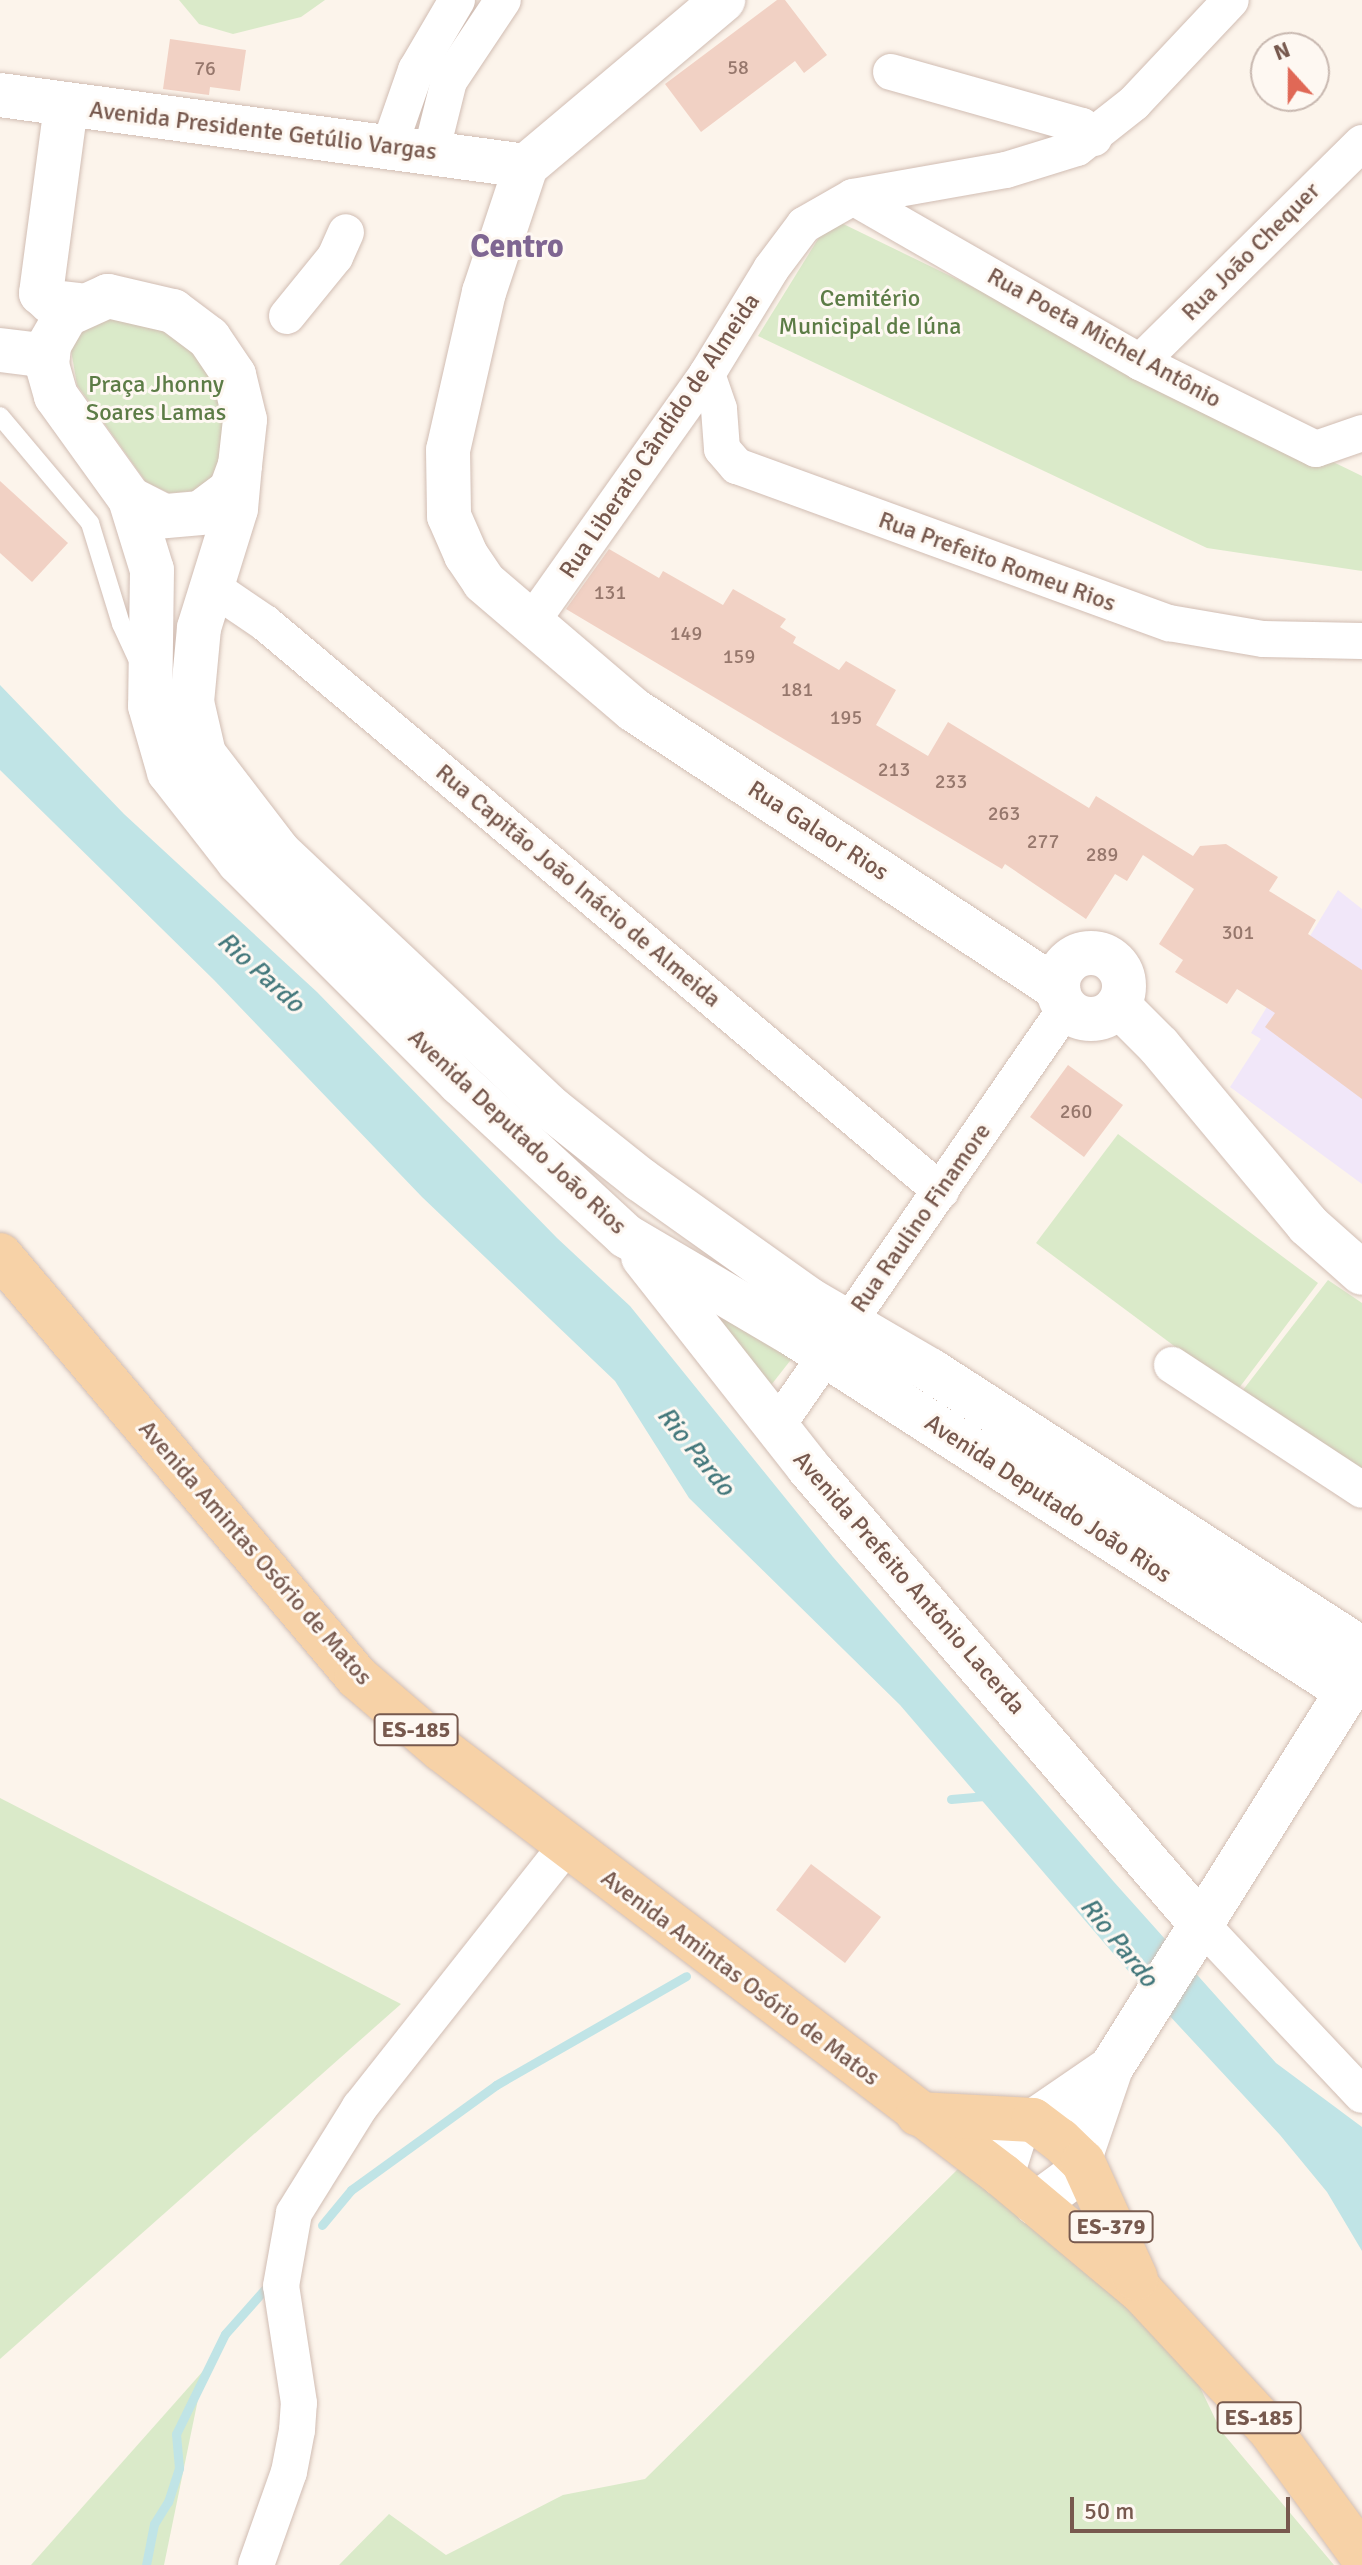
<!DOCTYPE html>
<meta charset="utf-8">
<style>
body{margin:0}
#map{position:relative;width:1362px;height:2565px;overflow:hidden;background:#fcf4eb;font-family:Signika,sans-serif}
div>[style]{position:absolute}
.education>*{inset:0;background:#f1e7f9}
.green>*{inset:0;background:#daeac9}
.water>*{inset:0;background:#c0e4e6}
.stream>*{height:9px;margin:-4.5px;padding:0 4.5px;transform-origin:4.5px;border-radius:4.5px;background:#c0e4e6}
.building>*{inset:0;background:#f1d1c4}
.roads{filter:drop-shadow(0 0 2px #d1bdb3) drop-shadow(0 0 2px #d1bdb3)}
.service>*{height:18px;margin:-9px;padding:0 9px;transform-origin:9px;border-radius:9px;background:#fff}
.minor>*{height:36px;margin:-18px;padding:0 18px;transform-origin:18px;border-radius:18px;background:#fff}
.tertiary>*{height:44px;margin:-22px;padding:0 22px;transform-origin:22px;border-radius:22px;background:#fff}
.tertiary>.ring{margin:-22px;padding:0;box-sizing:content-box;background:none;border:44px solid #fff;border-radius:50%}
.secondary>*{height:44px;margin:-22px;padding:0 22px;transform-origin:22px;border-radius:22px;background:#fff}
.primary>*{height:44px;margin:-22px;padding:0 22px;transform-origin:22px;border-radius:22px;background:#f7d2a7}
span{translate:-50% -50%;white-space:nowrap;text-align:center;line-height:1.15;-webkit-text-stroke:6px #fef8f2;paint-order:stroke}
.number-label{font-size:20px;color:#96776c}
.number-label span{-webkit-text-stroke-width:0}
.shield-label span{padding:2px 6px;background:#fef8f2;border:2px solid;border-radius:6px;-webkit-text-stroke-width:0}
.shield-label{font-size:22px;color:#77594e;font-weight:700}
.street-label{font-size:24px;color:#77594e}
.park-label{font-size:24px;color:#5c7c46}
.water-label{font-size:26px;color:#42777b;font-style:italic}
.district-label{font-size:32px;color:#7f6692;font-weight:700}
.north{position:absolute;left:1250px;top:32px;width:80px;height:80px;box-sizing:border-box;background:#fef8f2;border:2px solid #c8b8b0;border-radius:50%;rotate:339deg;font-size:22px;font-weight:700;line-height:32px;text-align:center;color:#77594e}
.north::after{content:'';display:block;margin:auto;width:28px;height:36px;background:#e06856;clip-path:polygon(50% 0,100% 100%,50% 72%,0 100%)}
.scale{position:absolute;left:1070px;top:2497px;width:220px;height:36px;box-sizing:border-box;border:4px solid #77594e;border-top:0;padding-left:10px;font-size:24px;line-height:28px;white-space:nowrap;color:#77594e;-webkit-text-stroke:6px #fef8f2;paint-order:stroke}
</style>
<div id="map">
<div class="education">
<div style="clip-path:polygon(1338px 890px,1362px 909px,1362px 1184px,1230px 1087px,1261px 1039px,1251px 1033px)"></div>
</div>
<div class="green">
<div style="clip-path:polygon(179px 0,325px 0,301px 17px,233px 34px,199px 24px)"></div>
<div style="clip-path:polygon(831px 218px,1362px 476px,1362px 571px,1207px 548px,758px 336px)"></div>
<div style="clip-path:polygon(110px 318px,164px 330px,194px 352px,215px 383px,224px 421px,219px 459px,212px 477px,193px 491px,169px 493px,146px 482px,77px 385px,71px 350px,83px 330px)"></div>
<div style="clip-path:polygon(1118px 1134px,1318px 1283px,1236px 1392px,1036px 1243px)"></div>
<div style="clip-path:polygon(1328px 1280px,1362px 1303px,1362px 1474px,1243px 1390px)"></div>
<div style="clip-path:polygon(685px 1287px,797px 1352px,768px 1389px)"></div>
<div style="clip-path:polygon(0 1798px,401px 2004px,0 2359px)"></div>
<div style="clip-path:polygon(960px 2167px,1185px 2356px,1221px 2431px,1334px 2565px,339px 2565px,389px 2514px,446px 2555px,563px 2495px,645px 2479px)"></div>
<div style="clip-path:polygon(204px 2370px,164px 2565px,31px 2565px)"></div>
</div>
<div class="water">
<div style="clip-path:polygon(0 685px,124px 814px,317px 992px,557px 1238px,630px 1306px,833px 1557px,1114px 1882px,1276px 2063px,1362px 2127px,1362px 2251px,1327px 2192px,1280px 2135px,1130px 1973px,900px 1705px,689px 1498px,615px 1381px,422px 1197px,214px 980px,0 770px)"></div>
</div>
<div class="stream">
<div style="left:951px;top:1799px;width:36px;rotate:-5deg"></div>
<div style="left:322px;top:2225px;width:45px;rotate:-50.4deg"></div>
<div style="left:351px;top:2190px;width:179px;rotate:-35.9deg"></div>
<div style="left:496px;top:2085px;width:219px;rotate:-29.8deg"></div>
<div style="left:146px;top:2565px;width:42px;rotate:-79deg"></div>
<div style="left:154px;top:2524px;width:26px;rotate:-58deg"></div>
<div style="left:168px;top:2502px;width:36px;rotate:-72deg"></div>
<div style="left:179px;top:2468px;width:34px;rotate:-95deg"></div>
<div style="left:176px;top:2434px;width:111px;rotate:-63.9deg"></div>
<div style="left:225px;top:2334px;width:71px;rotate:-48.4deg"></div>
</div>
<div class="building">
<div style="clip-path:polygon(777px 0,785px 0,827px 55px,804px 73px,795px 61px,701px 132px,665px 84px)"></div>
<div style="clip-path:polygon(170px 39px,246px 50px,240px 91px,210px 87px,209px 95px,163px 89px)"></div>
<div style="clip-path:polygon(0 481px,68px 543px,32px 582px,0 553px)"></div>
<div style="clip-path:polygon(609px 549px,659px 578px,663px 571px,723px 605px,733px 589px,786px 619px,780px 627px,796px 637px,793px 643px,839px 670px,846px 661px,896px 690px,876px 725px,928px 756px,948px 722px,1089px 808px,1096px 796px,1193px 856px,1200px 846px,1226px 844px,1278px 877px,1269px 891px,1316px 920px,1308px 934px,1362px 970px,1362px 1099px,1265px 1027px,1275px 1013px,1237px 989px,1227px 1004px,1175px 972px,1183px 960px,1159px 944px,1194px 889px,1143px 855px,1127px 881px,1115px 874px,1086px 919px,1005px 864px,1002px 869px,566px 609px)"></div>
<div style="clip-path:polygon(1068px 1065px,1123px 1105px,1084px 1157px,1030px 1117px)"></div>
<div style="clip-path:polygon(811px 1864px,881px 1917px,845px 1963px,776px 1910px)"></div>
</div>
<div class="roads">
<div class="service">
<div style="left:0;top:416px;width:140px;rotate:49.9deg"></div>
<div style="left:90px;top:523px;width:106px;rotate:72.9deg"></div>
<div style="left:121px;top:624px;width:43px;rotate:65.2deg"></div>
</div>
<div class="minor">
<div style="left:891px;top:72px;width:198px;rotate:15.8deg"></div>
<div style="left:1082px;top:126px;width:17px;rotate:45deg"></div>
<div style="left:389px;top:147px;width:82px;rotate:-70.7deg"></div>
<div style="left:416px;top:70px;width:81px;rotate:-59.6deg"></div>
<div style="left:431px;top:153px;width:74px;rotate:-76deg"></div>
<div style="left:449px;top:81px;width:97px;rotate:-56.3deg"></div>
<div style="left:853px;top:197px;width:331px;rotate:29.9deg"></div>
<div style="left:1140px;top:362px;width:196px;rotate:26.3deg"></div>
<div style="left:1316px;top:449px;width:49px;rotate:-19.2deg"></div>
<div style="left:287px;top:316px;width:76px;rotate:-50.9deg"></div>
<div style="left:335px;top:257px;width:27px;rotate:-66deg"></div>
<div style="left:1140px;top:362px;width:312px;rotate:-44.6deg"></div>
<div style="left:707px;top:374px;width:37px;rotate:71deg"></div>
<div style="left:719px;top:409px;width:40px;rotate:85.7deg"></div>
<div style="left:722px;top:449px;width:23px;rotate:49deg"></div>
<div style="left:737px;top:466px;width:460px;rotate:20deg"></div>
<div style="left:1169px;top:623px;width:95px;rotate:9.7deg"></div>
<div style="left:1263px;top:639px;width:99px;rotate:1.2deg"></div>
<div style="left:212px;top:587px;width:64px;rotate:34.2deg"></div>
<div style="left:265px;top:623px;width:883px;rotate:40.04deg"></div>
<div style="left:530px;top:624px;width:306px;rotate:-54.7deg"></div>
<div style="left:707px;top:374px;width:123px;rotate:-58.6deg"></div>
<div style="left:771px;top:269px;width:55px;rotate:-53.1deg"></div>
<div style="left:804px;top:225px;width:56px;rotate:-29.7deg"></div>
<div style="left:853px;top:197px;width:155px;rotate:-10deg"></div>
<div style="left:1006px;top:170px;width:74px;rotate:-17.2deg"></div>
<div style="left:1077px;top:148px;width:73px;rotate:-38.3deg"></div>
<div style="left:1134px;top:103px;width:141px;rotate:-46.7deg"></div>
<div style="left:1172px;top:1365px;width:227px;rotate:33.3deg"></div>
<div style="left:775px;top:1429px;width:512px;rotate:-55.35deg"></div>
<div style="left:1200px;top:1923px;width:236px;rotate:46.7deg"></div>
<div style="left:256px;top:2565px;width:99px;rotate:-70.5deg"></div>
<div style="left:289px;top:2472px;width:43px;rotate:-79.2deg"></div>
<div style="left:297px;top:2430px;width:27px;rotate:-86deg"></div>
<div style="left:299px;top:2403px;width:118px;rotate:-98.7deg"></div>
<div style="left:281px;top:2286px;width:74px;rotate:-79.9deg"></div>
<div style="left:294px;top:2213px;width:125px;rotate:-58.1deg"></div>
<div style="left:360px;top:2107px;width:334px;rotate:-51.7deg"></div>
</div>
<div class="tertiary">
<div style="left:0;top:95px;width:531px;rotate:7.69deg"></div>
<div style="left:66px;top:106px;width:189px;rotate:97.6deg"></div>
<div style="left:41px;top:293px;width:13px;rotate:42deg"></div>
<div style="left:51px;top:302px;width:27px;rotate:6deg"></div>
<div style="left:526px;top:166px;width:133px;rotate:108.4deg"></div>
<div style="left:484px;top:292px;width:162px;rotate:102.8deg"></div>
<div style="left:448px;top:450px;width:66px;rotate:89.1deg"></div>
<div style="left:449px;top:516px;width:43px;rotate:66.4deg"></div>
<div style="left:466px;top:555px;width:32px;rotate:56deg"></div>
<div style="left:484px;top:582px;width:197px;rotate:40.5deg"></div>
<div style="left:634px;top:710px;width:508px;rotate:33.35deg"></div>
<div style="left:526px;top:166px;width:258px;rotate:-40.1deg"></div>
<div style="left:108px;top:296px;width:67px;rotate:13deg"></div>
<div style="left:173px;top:311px;width:45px;rotate:36.9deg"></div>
<div style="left:209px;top:338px;width:45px;rotate:56deg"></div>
<div style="left:234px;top:375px;width:46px;rotate:76.3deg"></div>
<div style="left:245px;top:420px;width:45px;rotate:96.3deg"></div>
<div style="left:240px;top:465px;width:27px;rotate:110deg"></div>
<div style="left:231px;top:490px;width:38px;rotate:143deg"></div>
<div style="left:201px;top:513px;width:37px;rotate:175deg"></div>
<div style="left:164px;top:516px;width:38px;rotate:-153deg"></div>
<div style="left:130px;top:499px;width:127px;rotate:-125.7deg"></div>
<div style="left:56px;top:396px;width:32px;rotate:-106deg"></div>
<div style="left:47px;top:365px;width:20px;rotate:-84deg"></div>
<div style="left:49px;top:345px;width:34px;rotate:-60deg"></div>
<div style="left:66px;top:315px;width:46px;rotate:-24.3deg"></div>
<div style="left:0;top:350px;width:48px;rotate:7.1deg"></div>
<div style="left:240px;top:465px;width:44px;rotate:95.2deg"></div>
<div style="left:236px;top:509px;width:125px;rotate:107.3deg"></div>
<div style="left:199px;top:628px;width:74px;rotate:95.4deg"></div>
<div style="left:192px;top:702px;width:53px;rotate:77deg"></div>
<div style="left:204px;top:754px;width:123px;rotate:52.6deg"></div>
<div style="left:279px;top:852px;width:376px;rotate:43.3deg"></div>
<div style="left:553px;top:1110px;width:112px;rotate:38.5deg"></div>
<div style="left:641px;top:1180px;width:207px;rotate:35.4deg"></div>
<div style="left:810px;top:1300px;width:139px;rotate:30.3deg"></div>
<div style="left:930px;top:1370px;width:514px;rotate:32.86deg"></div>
<div style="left:130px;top:499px;width:74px;rotate:72.8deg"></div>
<div style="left:152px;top:570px;width:136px;rotate:90.8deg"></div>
<div style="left:150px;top:706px;width:69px;rotate:73.9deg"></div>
<div style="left:169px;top:772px;width:114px;rotate:52.1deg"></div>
<div style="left:239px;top:862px;width:313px;rotate:45deg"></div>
<div style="left:460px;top:1083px;width:226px;rotate:42.7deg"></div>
<div style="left:626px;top:1236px;width:191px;rotate:30.5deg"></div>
<div style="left:791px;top:1333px;width:661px;rotate:32.78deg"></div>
<div class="ring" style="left:1058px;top:953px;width:22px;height:22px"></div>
<div style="left:1118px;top:1005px;width:58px;rotate:45deg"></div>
<div style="left:1159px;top:1046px;width:233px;rotate:50.2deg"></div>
<div style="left:1308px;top:1225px;width:72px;rotate:41.6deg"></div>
<div style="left:643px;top:1257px;width:267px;rotate:51.8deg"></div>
<div style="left:808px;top:1467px;width:601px;rotate:49.32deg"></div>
</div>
<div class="secondary">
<div style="left:1002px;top:2175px;width:43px;rotate:-72.4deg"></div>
<div style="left:1015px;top:2134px;width:116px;rotate:-34.5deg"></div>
<div style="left:1036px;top:2204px;width:47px;rotate:-36.4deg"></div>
<div style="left:1074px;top:2176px;width:114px;rotate:-71.1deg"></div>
<div style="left:1111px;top:2068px;width:472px;rotate:-57.9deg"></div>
</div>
<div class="primary">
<div style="left:0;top:1255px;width:553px;rotate:49.77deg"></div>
<div style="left:357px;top:1677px;width:111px;rotate:40.6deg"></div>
<div style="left:441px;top:1749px;width:704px;rotate:37.21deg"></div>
<div style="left:1002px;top:2175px;width:182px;rotate:39.9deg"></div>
<div style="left:1142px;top:2292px;width:190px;rotate:47.1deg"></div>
<div style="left:1271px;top:2431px;width:155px;rotate:53.9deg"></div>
<div style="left:918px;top:2114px;width:115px;rotate:3deg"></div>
<div style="left:1033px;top:2120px;width:34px;rotate:37deg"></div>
<div style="left:1060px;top:2140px;width:32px;rotate:44deg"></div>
<div style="left:1083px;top:2162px;width:128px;rotate:65.6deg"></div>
</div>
</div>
<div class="number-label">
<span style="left:738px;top:67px">58</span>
<span style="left:205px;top:68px">76</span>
<span style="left:610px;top:592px">131</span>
<span style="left:686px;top:633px">149</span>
<span style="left:739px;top:656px">159</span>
<span style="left:797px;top:689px">181</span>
<span style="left:846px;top:717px">195</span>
<span style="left:894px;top:769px">213</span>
<span style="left:951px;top:781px">233</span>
<span style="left:1004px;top:813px">263</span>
<span style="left:1043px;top:841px">277</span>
<span style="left:1102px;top:854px">289</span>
<span style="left:1238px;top:932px">301</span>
<span style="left:1076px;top:1111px">260</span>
</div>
<div class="shield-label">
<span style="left:416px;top:1730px">ES-185</span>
<span style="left:1111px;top:2227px">ES-379</span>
<span style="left:1259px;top:2418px">ES-185</span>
</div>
<div class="street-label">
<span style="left:263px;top:131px;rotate:7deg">Avenida Presidente Getúlio Vargas</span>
<span style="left:1251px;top:252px;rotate:-45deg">Rua João Chequer</span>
<span style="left:1104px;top:338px;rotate:29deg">Rua Poeta Michel Antônio</span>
<span style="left:660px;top:436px;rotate:-56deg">Rua Liberato Cândido de Almeida</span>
<span style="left:997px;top:562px;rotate:20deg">Rua Prefeito Romeu Rios</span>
<span style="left:818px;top:831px;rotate:33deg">Rua Galaor Rios</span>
<span style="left:578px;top:886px;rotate:40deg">Rua Capitão João Inácio de Almeida</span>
<span style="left:517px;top:1132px;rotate:43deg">Avenida Deputado João Rios</span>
<span style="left:921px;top:1218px;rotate:-55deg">Rua Raulino Finamore</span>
<span style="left:1048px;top:1499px;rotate:33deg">Avenida Deputado João Rios</span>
<span style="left:255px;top:1553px;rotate:49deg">Avenida Amintas Osório de Matos</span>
<span style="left:909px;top:1583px;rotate:49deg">Avenida Prefeito Antônio Lacerda</span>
<span style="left:740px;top:1978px;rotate:37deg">Avenida Amintas Osório de Matos</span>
</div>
<div class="park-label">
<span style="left:870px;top:313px">Cemitério<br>Municipal de Iúna</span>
<span style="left:156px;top:399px">Praça Jhonny<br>Soares Lamas</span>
</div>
<div class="water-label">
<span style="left:260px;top:973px;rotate:42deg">Rio Pardo</span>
<span style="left:695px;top:1452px;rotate:51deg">Rio Pardo</span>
<span style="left:1118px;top:1943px;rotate:51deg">Rio Pardo</span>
</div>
<div class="district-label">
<span style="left:517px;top:247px">Centro</span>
</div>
<div class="north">N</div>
<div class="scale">50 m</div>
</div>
